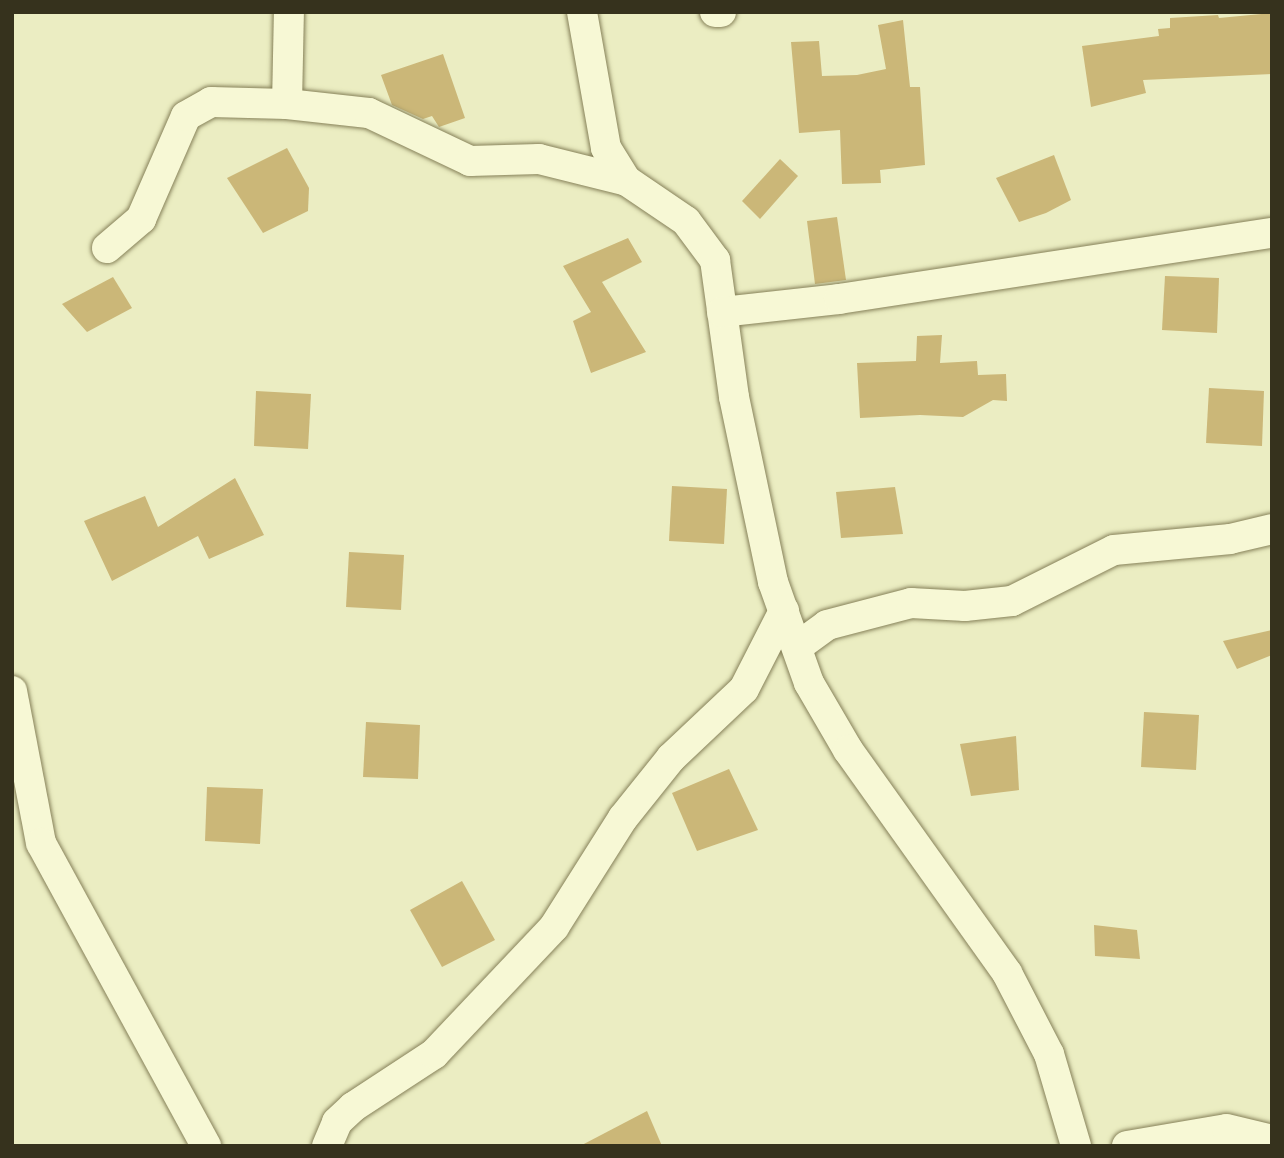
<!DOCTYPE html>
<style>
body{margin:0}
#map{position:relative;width:1284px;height:1158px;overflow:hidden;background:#ebedc2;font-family:"Roboto Serif",serif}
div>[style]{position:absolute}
.building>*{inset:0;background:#cbb778}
.roads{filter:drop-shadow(0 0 2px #868159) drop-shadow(0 0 2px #868159)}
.street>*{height:30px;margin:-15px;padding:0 15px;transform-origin:15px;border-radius:15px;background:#f7f8d5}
span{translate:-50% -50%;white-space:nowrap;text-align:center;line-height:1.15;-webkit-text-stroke:5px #f3f5d1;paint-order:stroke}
.frame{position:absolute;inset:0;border:14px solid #36321d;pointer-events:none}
</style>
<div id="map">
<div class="building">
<div style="clip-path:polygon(1272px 13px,1272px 74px,1143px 80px,1146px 93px,1091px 107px,1082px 46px,1159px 36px,1158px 29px,1170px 28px,1170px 18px,1218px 15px,1219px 18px)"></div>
<div style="clip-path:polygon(903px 20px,910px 87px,920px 87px,925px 165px,880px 170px,881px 183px,842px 184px,840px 130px,799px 133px,791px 42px,819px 41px,822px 76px,857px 75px,886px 69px,878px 25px)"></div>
<div style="clip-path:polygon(443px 54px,465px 118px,439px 127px,432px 116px,423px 119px,392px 105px,381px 75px)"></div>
<div style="clip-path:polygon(287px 148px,309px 188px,308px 211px,263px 233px,227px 178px)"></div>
<div style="clip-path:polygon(1054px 155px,1071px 200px,1046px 213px,1019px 222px,996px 178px)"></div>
<div style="clip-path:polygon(780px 159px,798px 176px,760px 219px,742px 201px)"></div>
<div style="clip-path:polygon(837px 217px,846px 280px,815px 284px,807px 221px)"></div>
<div style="clip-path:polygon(628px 238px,642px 262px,602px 282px,646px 352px,591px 373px,573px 321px,591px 312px,563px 266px)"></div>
<div style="clip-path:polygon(1165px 276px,1219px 278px,1217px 333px,1162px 330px)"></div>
<div style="clip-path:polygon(113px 277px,132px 308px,87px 332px,62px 304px)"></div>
<div style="clip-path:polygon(942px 335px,940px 363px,977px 361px,978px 375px,1006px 374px,1007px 401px,993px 400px,963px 417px,920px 415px,860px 418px,857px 363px,916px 361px,917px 336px)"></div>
<div style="clip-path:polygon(1209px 388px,1264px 391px,1262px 446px,1206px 443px)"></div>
<div style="clip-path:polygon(256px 391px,311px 394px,308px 449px,254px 446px)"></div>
<div style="clip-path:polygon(235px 478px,264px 535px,209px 559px,198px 536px,112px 581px,84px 521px,145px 496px,158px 527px)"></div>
<div style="clip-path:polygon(672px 486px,727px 489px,724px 544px,669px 541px)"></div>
<div style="clip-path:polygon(895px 487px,903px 534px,841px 538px,836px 492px)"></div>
<div style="clip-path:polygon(349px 552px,404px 555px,401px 610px,346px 607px)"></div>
<div style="clip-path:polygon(1272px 630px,1272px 655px,1237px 669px,1223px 641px)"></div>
<div style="clip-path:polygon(1144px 712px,1199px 715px,1196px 770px,1141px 767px)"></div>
<div style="clip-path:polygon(366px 722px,420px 725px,418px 779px,363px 777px)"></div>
<div style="clip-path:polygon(1016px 736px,1019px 790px,971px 796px,960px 744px)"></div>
<div style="clip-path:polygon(729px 769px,758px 830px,697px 851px,672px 793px)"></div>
<div style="clip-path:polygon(207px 787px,263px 789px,260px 844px,205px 841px)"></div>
<div style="clip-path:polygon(462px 881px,495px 940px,442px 967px,410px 910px)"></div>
<div style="clip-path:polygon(1094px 925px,1137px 930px,1140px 959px,1095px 956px)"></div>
<div style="clip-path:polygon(647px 1111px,662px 1146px,580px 1146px)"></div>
</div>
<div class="roads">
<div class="street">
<div style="left:582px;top:12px;width:138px;rotate:80deg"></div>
<div style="left:606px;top:148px;width:39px;rotate:58deg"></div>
<div style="left:627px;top:181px;width:71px;rotate:34.1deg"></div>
<div style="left:686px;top:221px;width:49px;rotate:53.4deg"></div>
<div style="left:715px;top:260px;width:138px;rotate:82.1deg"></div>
<div style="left:734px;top:397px;width:189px;rotate:78.1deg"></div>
<div style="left:773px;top:582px;width:107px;rotate:70.4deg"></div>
<div style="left:809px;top:683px;width:78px;rotate:59.8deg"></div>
<div style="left:848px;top:750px;width:274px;rotate:54.5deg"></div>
<div style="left:1007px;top:973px;width:91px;rotate:62.6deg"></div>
<div style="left:1049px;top:1054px;width:96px;rotate:73.6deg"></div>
<div style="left:715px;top:12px;width:6px"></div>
<div style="left:287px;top:104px;width:92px;rotate:-88.8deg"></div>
<div style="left:107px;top:248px;width:45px;rotate:-40.5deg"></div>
<div style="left:141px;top:219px;width:112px;rotate:-66.4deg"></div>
<div style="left:186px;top:116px;width:29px;rotate:-29deg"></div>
<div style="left:211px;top:102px;width:76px;rotate:1.5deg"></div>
<div style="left:287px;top:104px;width:82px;rotate:6.3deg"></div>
<div style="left:369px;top:113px;width:112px;rotate:25.4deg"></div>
<div style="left:470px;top:161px;width:69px;rotate:-1.7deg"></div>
<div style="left:539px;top:159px;width:91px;rotate:14deg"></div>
<div style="left:722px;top:312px;width:118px;rotate:-6.3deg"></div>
<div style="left:839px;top:299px;width:438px;rotate:-8.7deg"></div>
<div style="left:797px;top:647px;width:37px;rotate:-36deg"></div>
<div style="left:827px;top:625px;width:87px;rotate:-14.7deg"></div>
<div style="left:911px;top:603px;width:54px;rotate:3.2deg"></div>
<div style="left:965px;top:606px;width:47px;rotate:-6.1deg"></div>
<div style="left:1012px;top:601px;width:114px;rotate:-26.6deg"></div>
<div style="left:1114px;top:550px;width:117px;rotate:-5.4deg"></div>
<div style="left:1230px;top:539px;width:43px;rotate:-13.4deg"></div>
<div style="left:12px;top:691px;width:155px;rotate:79.2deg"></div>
<div style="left:41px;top:843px;width:345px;rotate:61.4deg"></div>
<div style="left:327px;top:1146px;width:26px;rotate:-67deg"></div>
<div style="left:337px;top:1122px;width:22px;rotate:-43deg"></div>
<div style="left:353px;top:1107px;width:97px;rotate:-33.2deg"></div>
<div style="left:434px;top:1054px;width:175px;rotate:-46.6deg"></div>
<div style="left:554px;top:927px;width:129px;rotate:-57.7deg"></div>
<div style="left:623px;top:818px;width:77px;rotate:-51.3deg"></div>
<div style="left:671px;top:758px;width:100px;rotate:-43.4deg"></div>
<div style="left:744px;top:689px;width:88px;rotate:-62.9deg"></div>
<div style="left:1127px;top:1146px;width:101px;rotate:-9.6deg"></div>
<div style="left:1227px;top:1129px;width:46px;rotate:13.7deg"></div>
</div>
</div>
<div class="frame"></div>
</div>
